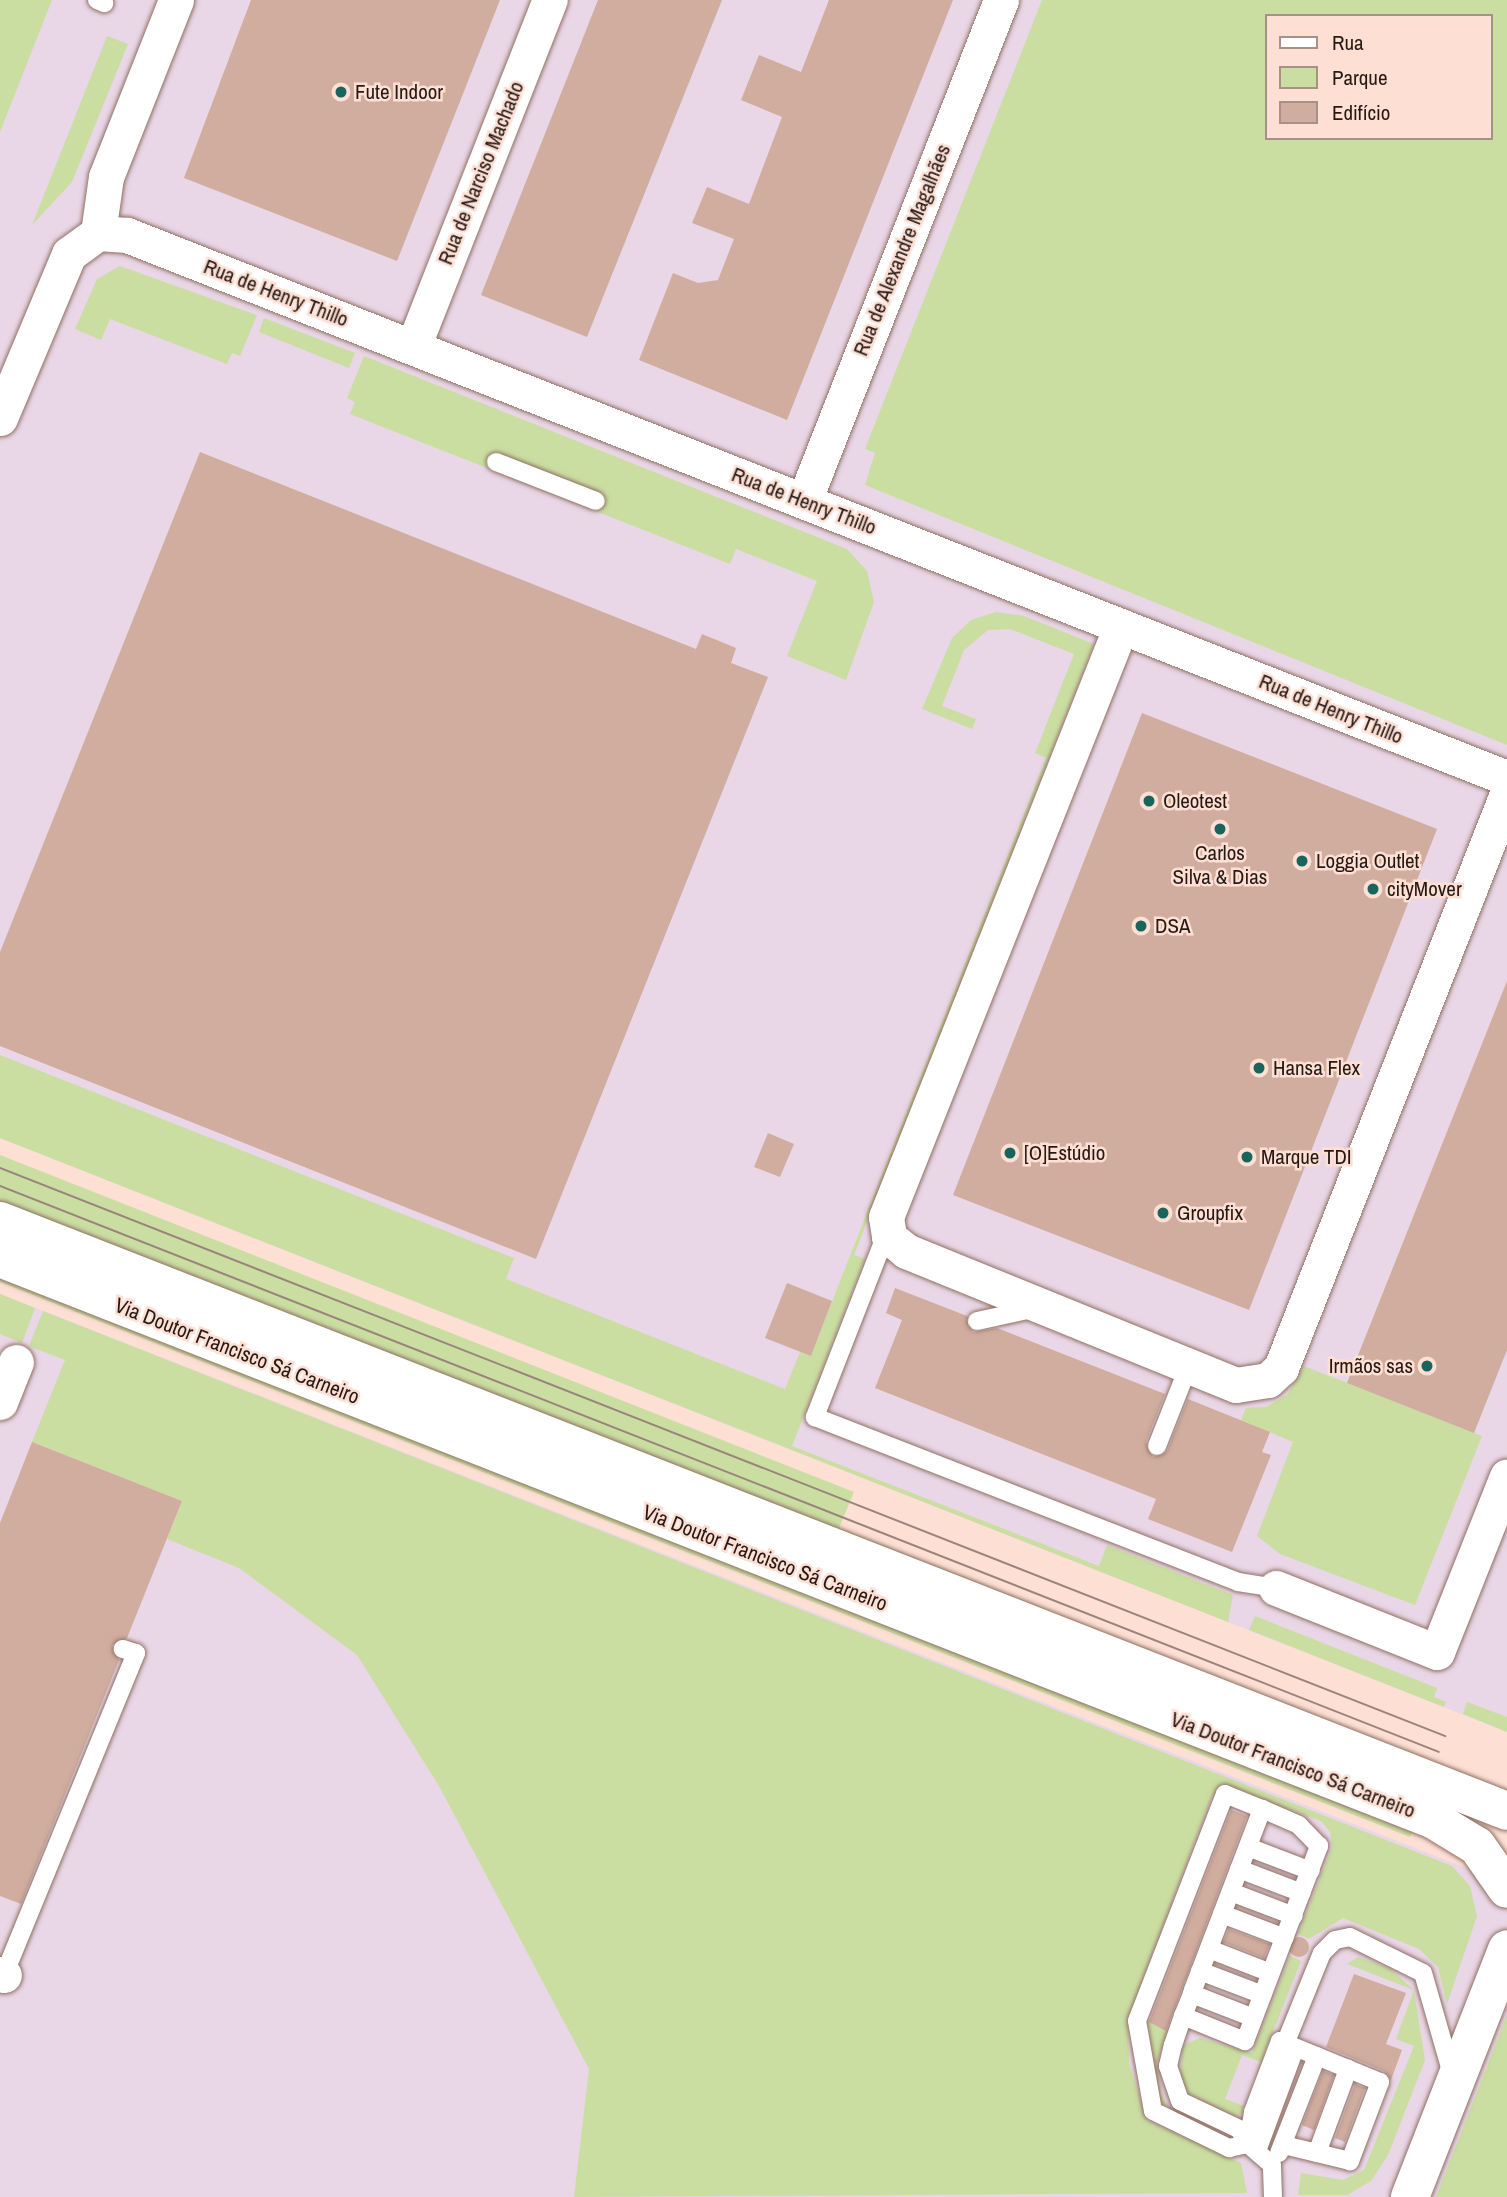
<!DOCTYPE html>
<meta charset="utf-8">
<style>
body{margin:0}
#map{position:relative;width:1507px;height:2197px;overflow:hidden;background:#fddfd4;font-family:"Archivo Narrow",sans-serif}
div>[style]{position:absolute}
.industrial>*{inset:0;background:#e9d6e6}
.green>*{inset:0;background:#cadea2}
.building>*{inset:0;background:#d0ad9f}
.round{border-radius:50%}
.roads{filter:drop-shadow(0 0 2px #907063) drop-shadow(0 0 2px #907063)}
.lane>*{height:18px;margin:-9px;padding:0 9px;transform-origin:9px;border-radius:9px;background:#fff}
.street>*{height:35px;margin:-17.5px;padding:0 17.5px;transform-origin:17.5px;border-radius:17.5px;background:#fff}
.secondary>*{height:38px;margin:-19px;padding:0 19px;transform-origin:19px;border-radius:19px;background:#fff}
.tram>*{height:2px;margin:-1px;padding:0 1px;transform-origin:1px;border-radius:1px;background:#9a847c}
.dots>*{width:19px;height:19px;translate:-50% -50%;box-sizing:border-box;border:4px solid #fddfd4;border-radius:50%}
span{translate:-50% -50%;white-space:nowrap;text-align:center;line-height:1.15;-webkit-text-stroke:5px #fddfd4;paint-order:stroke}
.poi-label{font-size:21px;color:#251914}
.left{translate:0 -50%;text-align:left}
.right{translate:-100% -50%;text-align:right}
.street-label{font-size:21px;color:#251914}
.legend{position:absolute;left:1265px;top:14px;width:228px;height:126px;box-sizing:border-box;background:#fddfd4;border:2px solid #a79087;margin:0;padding:9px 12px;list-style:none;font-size:21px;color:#251914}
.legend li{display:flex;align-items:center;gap:14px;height:35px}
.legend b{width:35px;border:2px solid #a79087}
</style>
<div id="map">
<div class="industrial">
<div style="clip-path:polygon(evenodd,0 0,1507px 0,1507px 1732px,0 1138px,0 0,1267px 16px,1491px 16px,1491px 138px,1267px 138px,1267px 16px)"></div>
<div style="clip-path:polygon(0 1294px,1507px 1884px,1507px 2197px,0 2197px)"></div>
</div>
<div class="green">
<div style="clip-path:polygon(0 0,52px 0,0 132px)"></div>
<div style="clip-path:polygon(evenodd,1042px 0,1507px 0,1507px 745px,865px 485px,875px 453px,865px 449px,1042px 0,1267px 16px,1491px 16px,1491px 138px,1267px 138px,1267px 16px)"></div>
<div style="clip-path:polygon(107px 36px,128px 44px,72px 182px,32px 225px)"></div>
<div style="clip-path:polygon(120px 266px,257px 315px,240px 356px,232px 353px,227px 364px,110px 319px,101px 340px,75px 329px,97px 279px)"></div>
<div style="clip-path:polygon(264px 318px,355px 353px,349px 368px,259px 332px)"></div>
<div style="clip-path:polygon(364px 356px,847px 549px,867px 571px,874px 602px,846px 680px,787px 656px,817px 581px,736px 549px,730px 564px,593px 510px,599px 494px,492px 470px,350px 414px,355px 402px,347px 398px)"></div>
<div style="clip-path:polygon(996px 612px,1024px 616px,1094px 644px,854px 1255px,865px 1259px,792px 1446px,1099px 1566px,1107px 1545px,1233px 1595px,1228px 1622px,0 1138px,0 1055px,514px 1258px,506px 1279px,785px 1389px,800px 1352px,811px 1355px,1046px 758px,1035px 753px,1074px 654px,1010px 629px,988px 630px,964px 650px,942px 706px,976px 719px,972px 729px,922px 709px,952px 638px,971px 620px)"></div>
<div style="clip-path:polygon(0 1155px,854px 1492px,839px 1528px,1442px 1765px,0 1204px)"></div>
<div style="clip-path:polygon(0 1274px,1413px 1830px,1410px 1837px,0 1282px)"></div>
<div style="clip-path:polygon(0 1294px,35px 1308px,22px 1343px,0 1334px)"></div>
<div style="clip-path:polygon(43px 1311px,1452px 1866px,1470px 1886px,1477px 1916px,1447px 2004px,1438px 1967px,1419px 1949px,1343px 1918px,1309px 1939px,1298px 1934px,1332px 1847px,1330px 1832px,1321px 1821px,1225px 1786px,1212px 1796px,1128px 2017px,1129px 2063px,1147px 2120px,1241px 2163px,1247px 2193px,574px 2197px,589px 2069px,439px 1786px,357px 1655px,239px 1568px,167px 1539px,182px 1501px,32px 1442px,65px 1360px,29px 1346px)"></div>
<div style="clip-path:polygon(1304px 1366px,1482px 1436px,1415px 1605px,1280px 1554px,1257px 1536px,1293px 1442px,1241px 1420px,1246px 1408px,1266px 1407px,1287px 1395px)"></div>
<div style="clip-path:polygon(1255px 1616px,1437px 1688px,1434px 1697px,1446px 1702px,1444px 1707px,1249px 1630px)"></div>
<div style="clip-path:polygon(1467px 1702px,1507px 1717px,1507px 1732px,1463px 1714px)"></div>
<div style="clip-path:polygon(1290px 1956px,1301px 1961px,1261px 2062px,1242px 2055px,1225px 2099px,1244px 2106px,1241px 2114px,1234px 2116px,1189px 2094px,1180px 2079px,1183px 2045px,1200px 2038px,1252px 2053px)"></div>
<div style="clip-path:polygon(1358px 1957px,1389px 1968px,1414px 1990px,1425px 2060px,1388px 2155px,1371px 2181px,1347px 2195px,1298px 2195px,1301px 2173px,1343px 2180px,1364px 2170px,1414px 2046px,1396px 2039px,1414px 1990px,1347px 1964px)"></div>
<div style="clip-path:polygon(1507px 2015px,1507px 2197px,1436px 2197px)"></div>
<div style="clip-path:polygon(1148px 2022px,1169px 2030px,1156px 2064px,1161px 2095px,1169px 2107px,1228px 2138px,1159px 2102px)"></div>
</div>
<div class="building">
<div style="clip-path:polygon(251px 0,500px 0,397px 261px,184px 178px)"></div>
<div style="clip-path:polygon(598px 0,722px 0,587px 337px,481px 295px)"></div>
<div style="clip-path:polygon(829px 0,953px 0,787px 420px,639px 360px,673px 273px,698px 283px,718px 280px,734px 239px,692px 223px,707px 187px,749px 204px,782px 117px,741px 100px,759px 55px,801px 72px)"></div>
<div style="clip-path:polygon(200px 452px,696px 649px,702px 634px,736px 648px,731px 663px,768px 677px,536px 1259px,0 1046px,0 952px)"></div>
<div style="clip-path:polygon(1142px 713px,1437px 829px,1249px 1310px,953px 1195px)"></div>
<div style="clip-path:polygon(1507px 981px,1507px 1350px,1474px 1433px,1347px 1383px)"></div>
<div style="clip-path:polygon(768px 1133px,794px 1144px,780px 1177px,754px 1167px)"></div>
<div style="clip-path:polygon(787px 1283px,832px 1301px,811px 1356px,765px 1338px)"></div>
<div style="clip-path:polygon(895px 1288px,967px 1316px,973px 1332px,997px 1328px,1165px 1394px,1146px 1442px,1153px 1457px,1167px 1451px,1188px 1399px,1270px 1432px,1262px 1452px,1271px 1455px,1232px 1552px,1148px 1519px,1156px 1499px,875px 1388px,902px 1320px,886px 1313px)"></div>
<div style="clip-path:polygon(32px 1442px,182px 1501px,127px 1638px,112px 1645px,119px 1660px,21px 1904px,0 1896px,0 1523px)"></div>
<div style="clip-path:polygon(1231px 1810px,1247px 1816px,1166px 2031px,1149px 2022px)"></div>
<div style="clip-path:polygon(1229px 1929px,1270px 1944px,1264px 1958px,1223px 1942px)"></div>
<div class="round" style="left:1289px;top:1937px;width:20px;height:20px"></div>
<div style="clip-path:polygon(1354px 1974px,1406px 1993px,1386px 2044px,1402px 2050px,1391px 2080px,1384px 2071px,1326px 2047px)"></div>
<div style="clip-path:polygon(1323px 2071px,1334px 2075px,1314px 2130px,1302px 2125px)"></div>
<div style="clip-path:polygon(1355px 2084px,1365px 2088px,1345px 2142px,1335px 2138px)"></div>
</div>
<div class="roads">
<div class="lane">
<div style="left:97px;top:0;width:8px;rotate:23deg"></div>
<div style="left:496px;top:462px;width:107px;rotate:21.3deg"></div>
<div style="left:887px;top:1232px;width:199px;rotate:111.3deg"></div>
<div style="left:815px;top:1417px;width:454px;rotate:21.3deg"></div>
<div style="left:1238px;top:1582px;width:38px;rotate:9deg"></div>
<div style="left:977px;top:1321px;width:60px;rotate:-12.4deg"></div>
<div style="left:1157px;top:1446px;width:87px;rotate:-68.4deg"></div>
<div style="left:1248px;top:1847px;width:67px;rotate:20.9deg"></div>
<div style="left:1239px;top:1869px;width:67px;rotate:20.9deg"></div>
<div style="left:1231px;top:1892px;width:67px;rotate:20.9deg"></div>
<div style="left:1222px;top:1914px;width:67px;rotate:20.9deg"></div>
<div style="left:1209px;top:1949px;width:66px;rotate:21.2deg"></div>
<div style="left:1200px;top:1971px;width:67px;rotate:20.9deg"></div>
<div style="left:4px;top:1975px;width:348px;rotate:-67.7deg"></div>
<div style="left:136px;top:1653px;width:14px;rotate:-163deg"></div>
<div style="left:1192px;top:1994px;width:66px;rotate:21.2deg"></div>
<div style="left:1183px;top:2016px;width:67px;rotate:22deg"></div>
<div style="left:1245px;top:2041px;width:209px;rotate:-69.2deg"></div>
<div style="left:1319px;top:1846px;width:29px;rotate:-134deg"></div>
<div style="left:1299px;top:1825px;width:40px;rotate:-156.6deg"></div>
<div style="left:1262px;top:1809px;width:40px;rotate:-158deg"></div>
<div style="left:1225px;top:1794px;width:243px;rotate:111.2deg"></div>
<div style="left:1137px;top:2021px;width:91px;rotate:79.9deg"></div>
<div style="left:1153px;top:2111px;width:85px;rotate:26deg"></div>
<div style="left:1229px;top:2148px;width:19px;rotate:-12deg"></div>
<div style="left:1248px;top:2144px;width:17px;rotate:-121deg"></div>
<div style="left:1239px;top:2129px;width:65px;rotate:-154.6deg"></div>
<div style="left:1180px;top:2101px;width:37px;rotate:-109deg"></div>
<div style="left:1168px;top:2066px;width:22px;rotate:-77deg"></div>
<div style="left:1173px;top:2045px;width:31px;rotate:-71deg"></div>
<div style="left:1183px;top:2016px;width:24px;rotate:-68deg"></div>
<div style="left:1192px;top:1994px;width:4px;rotate:-76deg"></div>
<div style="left:1193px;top:1990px;width:194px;rotate:-69.1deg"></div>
<div style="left:1285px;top:2044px;width:98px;rotate:-67.9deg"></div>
<div style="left:1322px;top:1953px;width:18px;rotate:-45deg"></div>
<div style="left:1335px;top:1940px;width:15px;rotate:-11deg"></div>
<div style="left:1350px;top:1937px;width:81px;rotate:26.3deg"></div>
<div style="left:1423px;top:1973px;width:105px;rotate:74deg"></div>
<div style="left:1257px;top:2151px;width:110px;rotate:-69.7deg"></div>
<div style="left:1279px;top:2153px;width:104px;rotate:-68.6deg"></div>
<div style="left:1317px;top:2153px;width:90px;rotate:-69.7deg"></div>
<div style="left:1273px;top:2197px;width:32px;rotate:-92deg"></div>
<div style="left:1272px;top:2165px;width:32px;rotate:-139deg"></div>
<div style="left:1248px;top:2144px;width:32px;rotate:-81deg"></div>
<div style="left:1253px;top:2112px;width:76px;rotate:-69.2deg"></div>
<div style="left:1280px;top:2041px;width:108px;rotate:22.3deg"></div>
<div style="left:1380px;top:2082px;width:85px;rotate:110.8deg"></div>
<div style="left:1350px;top:2161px;width:68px;rotate:-166.4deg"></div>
</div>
<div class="street">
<div style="left:98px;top:233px;width:57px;rotate:-81.9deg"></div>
<div style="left:106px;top:177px;width:190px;rotate:-68.4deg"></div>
<div style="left:413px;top:347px;width:373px;rotate:-68.5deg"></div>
<div style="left:0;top:418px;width:178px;rotate:-67.2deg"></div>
<div style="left:69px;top:254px;width:36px;rotate:-36deg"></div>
<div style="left:98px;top:233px;width:29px;rotate:4deg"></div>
<div style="left:127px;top:235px;width:1483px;rotate:21.48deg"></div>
<div style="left:804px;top:501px;width:538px;rotate:-68.53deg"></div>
<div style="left:1121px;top:626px;width:636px;rotate:111.68deg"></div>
<div style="left:886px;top:1217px;width:20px;rotate:81deg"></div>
<div style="left:889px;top:1237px;width:22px;rotate:39deg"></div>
<div style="left:906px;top:1251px;width:356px;rotate:22.1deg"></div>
<div style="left:1236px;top:1385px;width:32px;rotate:-9deg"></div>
<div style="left:1268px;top:1380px;width:18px;rotate:-43deg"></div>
<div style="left:1281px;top:1368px;width:617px;rotate:-68.51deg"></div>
<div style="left:0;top:1402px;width:43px;rotate:-68.2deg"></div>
<div style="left:1276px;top:1588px;width:173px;rotate:21.7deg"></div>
<div style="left:1437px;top:1652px;width:189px;rotate:-68.3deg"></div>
<div style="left:0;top:1974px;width:4px;rotate:14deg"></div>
</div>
<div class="secondary">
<div style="left:0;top:1221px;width:1618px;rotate:21.38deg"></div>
<div style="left:0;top:1258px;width:1540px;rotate:21.4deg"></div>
<div style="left:1434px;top:1820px;width:50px;rotate:31.2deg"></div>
<div style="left:1477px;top:1846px;width:52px;rotate:55.1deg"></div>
<div style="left:1410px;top:2197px;width:266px;rotate:-68.6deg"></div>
</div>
</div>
<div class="tram">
<div style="left:0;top:1168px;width:1553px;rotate:21.46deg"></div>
<div style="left:0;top:1186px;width:1546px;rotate:21.47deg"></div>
</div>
<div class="dots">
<div style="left:341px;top:92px;background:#19645d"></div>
<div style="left:1149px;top:801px;background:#19645d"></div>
<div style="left:1220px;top:829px;background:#19645d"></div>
<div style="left:1302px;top:861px;background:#19645d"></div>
<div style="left:1373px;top:889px;background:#19645d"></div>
<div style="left:1141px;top:926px;background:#19645d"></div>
<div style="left:1259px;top:1068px;background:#19645d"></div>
<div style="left:1010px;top:1153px;background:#19645d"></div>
<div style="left:1247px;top:1157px;background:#19645d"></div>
<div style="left:1163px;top:1213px;background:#19645d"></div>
<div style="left:1427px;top:1366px;background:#19645d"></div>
</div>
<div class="poi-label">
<span class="left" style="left:355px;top:92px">Fute Indoor</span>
<span class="left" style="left:1163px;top:801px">Oleotest</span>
<span style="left:1220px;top:865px">Carlos<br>Silva &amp; Dias</span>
<span class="left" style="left:1316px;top:861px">Loggia Outlet</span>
<span class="left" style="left:1387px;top:889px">cityMover</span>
<span class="left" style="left:1155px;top:926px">DSA</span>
<span class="left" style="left:1273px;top:1068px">Hansa Flex</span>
<span class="left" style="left:1024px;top:1153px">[O]Estúdio</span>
<span class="left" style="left:1261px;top:1157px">Marque TDI</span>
<span class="left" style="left:1177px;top:1213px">Groupfix</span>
<span class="right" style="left:1413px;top:1366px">Irmãos sas</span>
</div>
<div class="street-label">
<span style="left:481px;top:173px;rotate:-68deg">Rua de Narciso Machado</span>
<span style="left:902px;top:250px;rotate:-68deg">Rua de Alexandre Magalhães</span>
<span style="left:276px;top:293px;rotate:21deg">Rua de Henry Thillo</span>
<span style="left:804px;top:501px;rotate:21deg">Rua de Henry Thillo</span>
<span style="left:1331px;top:709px;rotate:22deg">Rua de Henry Thillo</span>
<span style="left:237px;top:1351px;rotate:21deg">Via Doutor Francisco Sá Carneiro</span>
<span style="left:765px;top:1558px;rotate:21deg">Via Doutor Francisco Sá Carneiro</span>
<span style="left:1293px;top:1765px;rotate:21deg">Via Doutor Francisco Sá Carneiro</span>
</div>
<ul class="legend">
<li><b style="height:9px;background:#fff"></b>Rua</li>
<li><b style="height:19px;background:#cadea2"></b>Parque</li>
<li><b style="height:19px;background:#d0ad9f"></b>Edifício</li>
</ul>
</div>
